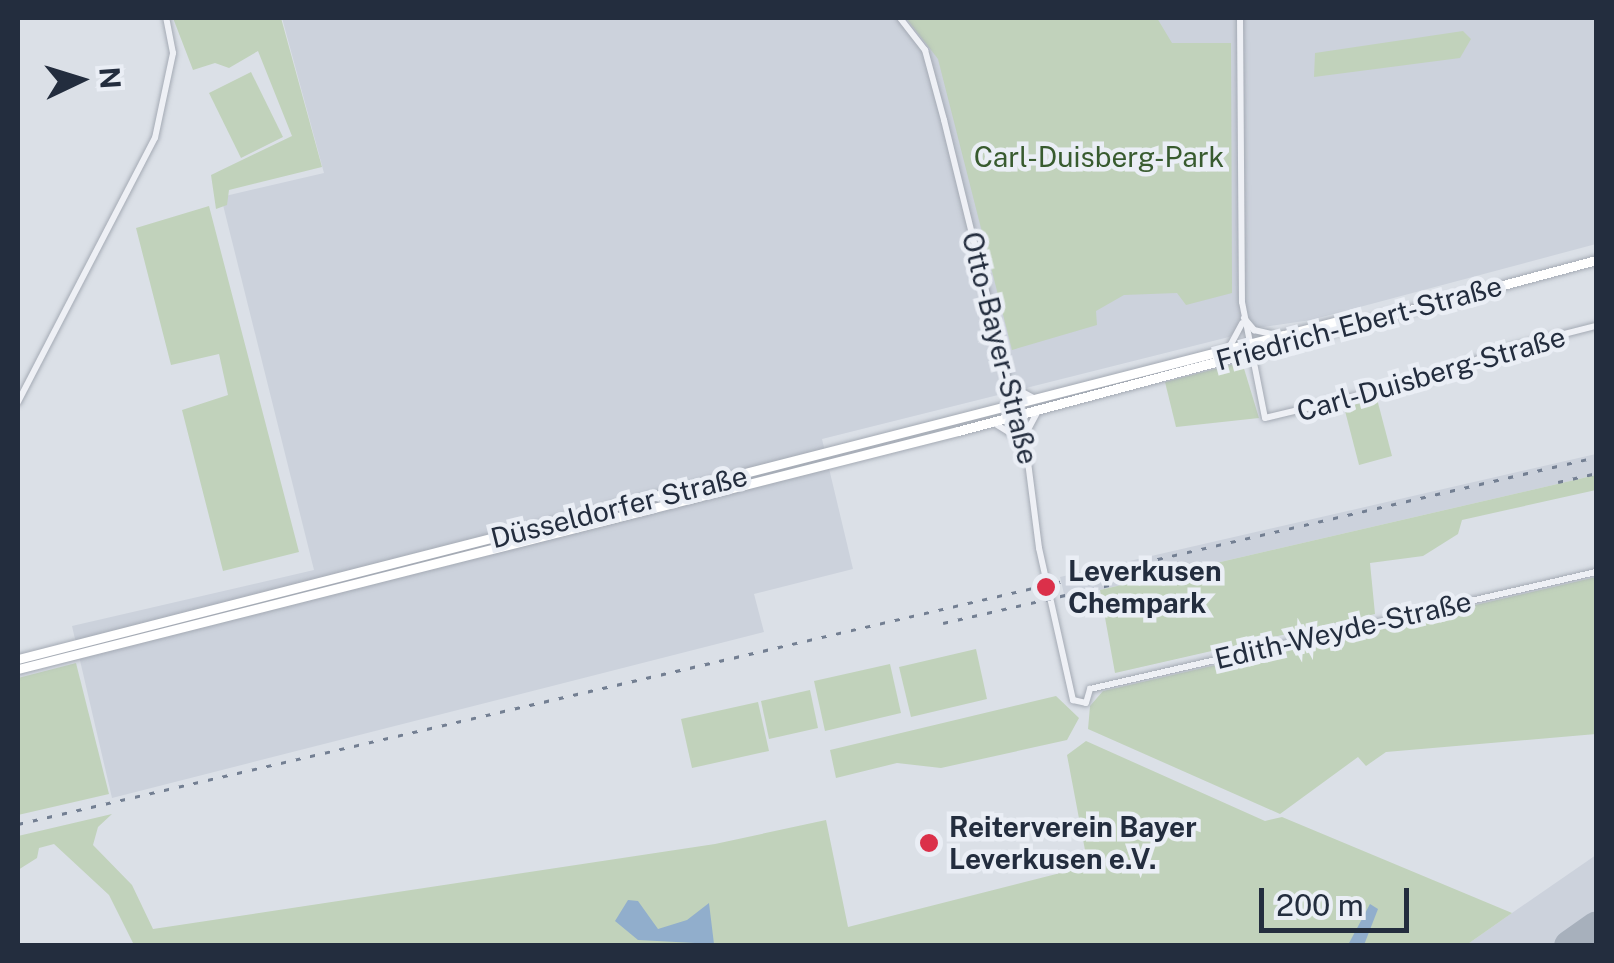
<!DOCTYPE html>
<meta charset="utf-8">
<style>
body{margin:0}
#map{position:relative;width:1614px;height:963px;overflow:hidden;background:#dbe0e7;font-family:"Public Sans",sans-serif}
div>[style]{position:absolute}
.built>*{inset:0;background:#ccd2dc}
.green>*{inset:0;background:#c1d2bb}
.water>*{inset:0;background:#91aecc}
.runway>*{height:32px;margin:-16px;padding:0 16px;transform-origin:16px;border-radius:16px;background:#a7b0bc}
.roads{filter:drop-shadow(0 0 2px #a4aab4) drop-shadow(0 0 2px #a4aab4)}
.minor>*{height:6px;margin:-3px;padding:0 3px;transform-origin:3px;border-radius:3px;background:#eef0f5}
.major>*{height:9px;margin:-4.5px;padding:0 4.5px;transform-origin:4.5px;border-radius:4.5px;background:#fff}
.rail>*{height:2.5px;margin-top:-1.25px;transform-origin:0;background:repeating-linear-gradient(90deg,#737f92 0 5px,transparent 0 15px)}
.dots>*{width:28px;height:28px;translate:-50% -50%;box-sizing:border-box;border:5px solid #eaeef5;border-radius:50%}
span{translate:-50% -50%;white-space:nowrap;text-align:center;line-height:1.15;-webkit-text-stroke:9px #eaeef5;paint-order:stroke}
.park-label{font-size:28px;color:#385b2f}
.street-label{font-size:28px;color:#232d3e}
.poi-label{font-size:28px;color:#232d3e;font-weight:700}
.left{translate:0 -50%;text-align:left}
.frame{position:absolute;inset:0;border:20px solid #232d3e;pointer-events:none}
.north{position:absolute;left:30px;top:30px;width:100px;height:100px;-webkit-text-stroke:8px #eaeef5;paint-order:stroke;rotate:86deg;font-size:28px;font-weight:700;line-height:40px;text-align:center;color:#232d3e}
.north::after{content:'';display:block;margin:auto;width:35px;height:45px;background:#232d3e;clip-path:polygon(50% 0,100% 100%,50% 72%,0 100%)}
.scale{position:absolute;left:1259px;top:888px;width:150px;height:45px;box-sizing:border-box;border:5px solid #232d3e;border-top:0;padding-left:12px;font-size:30px;line-height:35px;white-space:nowrap;color:#232d3e;-webkit-text-stroke:8px #eaeef5;paint-order:stroke}
</style>
<div id="map">
<div class="built">
<div style="clip-path:polygon(282px 18px,1596px 18px,1596px 244px,1311px 320px,1256px 328px,1250px 321px,1229px 337px,822px 439px,853px 569px,754px 594px,764px 632px,112px 798px,72px 626px,314px 570px,221px 197px,324px 173px)"></div>
<div style="clip-path:polygon(1596px 454px,1596px 475px,1065px 598px,1060px 577px)"></div>
<div style="clip-path:polygon(1596px 855px,1596px 945px,1465px 946px,1512px 913px)"></div>
</div>
<div class="green">
<div style="clip-path:polygon(173px 18px,281px 18px,322px 167px,229px 190px,227px 205px,216px 209px,211px 175px,292px 136px,258px 51px,229px 68px,215px 63px,193px 70px)"></div>
<div style="clip-path:polygon(906px 18px,1157px 18px,1172px 43px,1231px 43px,1232px 293px,1186px 305px,1177px 293px,1124px 295px,1096px 311px,1097px 325px,1012px 350px,938px 59px)"></div>
<div style="clip-path:polygon(1463px 31px,1471px 39px,1460px 58px,1314px 77px,1315px 53px)"></div>
<div style="clip-path:polygon(251px 72px,283px 137px,241px 158px,209px 93px)"></div>
<div style="clip-path:polygon(209px 206px,299px 552px,223px 571px,182px 410px,228px 395px,219px 354px,171px 365px,136px 228px)"></div>
<div style="clip-path:polygon(1242px 362px,1259px 418px,1176px 427px,1165px 382px)"></div>
<div style="clip-path:polygon(1377px 399px,1392px 456px,1359px 465px,1344px 407px)"></div>
<div style="clip-path:polygon(1596px 475px,1596px 490px,1462px 520px,1458px 534px,1423px 556px,1370px 563px,1375px 614px,1115px 673px,1100px 590px)"></div>
<div style="clip-path:polygon(1596px 577px,1596px 734px,1386px 752px,1366px 766px,1358px 757px,1280px 814px,1088px 729px,1090px 706px,1103px 691px)"></div>
<div style="clip-path:polygon(976px 649px,987px 699px,911px 717px,899px 667px)"></div>
<div style="clip-path:polygon(76px 663px,109px 794px,18px 815px,18px 678px)"></div>
<div style="clip-path:polygon(890px 664px,901px 713px,825px 731px,814px 681px)"></div>
<div style="clip-path:polygon(810px 690px,818px 728px,769px 739px,761px 701px)"></div>
<div style="clip-path:polygon(1056px 696px,1079px 718px,1067px 740px,941px 768px,897px 763px,836px 778px,830px 750px)"></div>
<div style="clip-path:polygon(758px 702px,769px 751px,692px 768px,681px 719px)"></div>
<div style="clip-path:polygon(1086px 741px,1265px 821px,1282px 817px,1512px 913px,1465px 946px,134px 945px,109px 895px,54px 844px,39px 848px,37px 858px,18px 870px,18px 836px,112px 814px,98px 827px,93px 845px,132px 885px,153px 929px,715px 844px,826px 820px,848px 927px,1088px 866px,1067px 755px)"></div>
</div>
<div class="water">
<div style="clip-path:polygon(628px 900px,638px 901px,658px 929px,687px 920px,709px 903px,714px 944px,638px 940px,615px 921px)"></div>
<div style="clip-path:polygon(1370px 904px,1378px 909px,1364px 945px,1348px 945px)"></div>
</div>
<div class="runway">
<div style="left:1570px;top:946px;width:32px;rotate:-35deg"></div>
</div>
<div class="roads">
<div class="minor">
<div style="left:900px;top:18px;width:41px;rotate:52deg"></div>
<div style="left:925px;top:50px;width:73px;rotate:74.8deg"></div>
<div style="left:944px;top:120px;width:352px;rotate:76.2deg"></div>
<div style="left:1028px;top:462px;width:87px;rotate:82.7deg"></div>
<div style="left:1039px;top:548px;width:156px;rotate:77.4deg"></div>
<div style="left:1073px;top:700px;width:13px;rotate:13deg"></div>
<div style="left:1086px;top:703px;width:15px;rotate:-74deg"></div>
<div style="left:1240px;top:18px;width:284px;rotate:89.6deg"></div>
<div style="left:1242px;top:302px;width:118px;rotate:78.8deg"></div>
<div style="left:1265px;top:418px;width:171px;rotate:-13.5deg"></div>
<div style="left:1431px;top:378px;width:75px;rotate:-21.8deg"></div>
<div style="left:1501px;top:350px;width:98px;rotate:-14.2deg"></div>
<div style="left:1244px;top:318px;width:16px;rotate:50deg"></div>
<div style="left:1254px;top:330px;width:22px;rotate:13deg"></div>
<div style="left:1230px;top:346px;width:26px;rotate:-62deg"></div>
<div style="left:1009px;top:385px;width:27px;rotate:28deg"></div>
<div style="left:18px;top:402px;width:297px;rotate:-62.6deg"></div>
<div style="left:155px;top:138px;width:87px;rotate:-78deg"></div>
<div style="left:173px;top:53px;width:36px;rotate:-101deg"></div>
<div style="left:994px;top:423px;width:32px;rotate:32deg"></div>
<div style="left:1023px;top:439px;width:32px;rotate:-62deg"></div>
<div style="left:1090px;top:689px;width:519px;rotate:-13.02deg"></div>
</div>
<div class="major">
<div style="left:18px;top:659px;width:1367px;rotate:-14.36deg"></div>
<div style="left:18px;top:669px;width:970px;rotate:-14.21deg"></div>
<div style="left:958px;top:431px;width:661px;rotate:-15deg"></div>
</div>
</div>
<div class="rail">
<div style="left:1558px;top:482px;width:39px;rotate:-13deg"></div>
<div style="left:943px;top:623px;width:215px;rotate:-12.9deg"></div>
<div style="left:18px;top:824px;width:1620px;rotate:-13.09deg"></div>
</div>
<div class="dots">
<div style="left:1046px;top:587px;background:#db304a"></div>
<div style="left:929px;top:843px;background:#db304a"></div>
</div>
<div class="park-label">
<span style="left:1099px;top:157px">Carl-Duisberg-Park</span>
</div>
<div class="street-label">
<span style="left:1359px;top:323px;rotate:-15deg">Friedrich-Ebert-Straße</span>
<span style="left:1000px;top:348px;rotate:76deg">Otto-Bayer-Straße</span>
<span style="left:1431px;top:374px;rotate:-16deg">Carl-Duisberg-Straße</span>
<span style="left:619px;top:507px;rotate:-14deg">Düsseldorfer Straße</span>
<span style="left:1343px;top:630px;rotate:-13deg">Edith-Weyde-Straße</span>
</div>
<div class="poi-label">
<span class="left" style="left:1068px;top:587px">Leverkusen<br>Chempark</span>
<span class="left" style="left:949px;top:843px">Reiterverein Bayer<br>Leverkusen e.V.</span>
</div>
<div class="frame"></div>
<div class="north">N</div>
<div class="scale">200 m</div>
</div>
